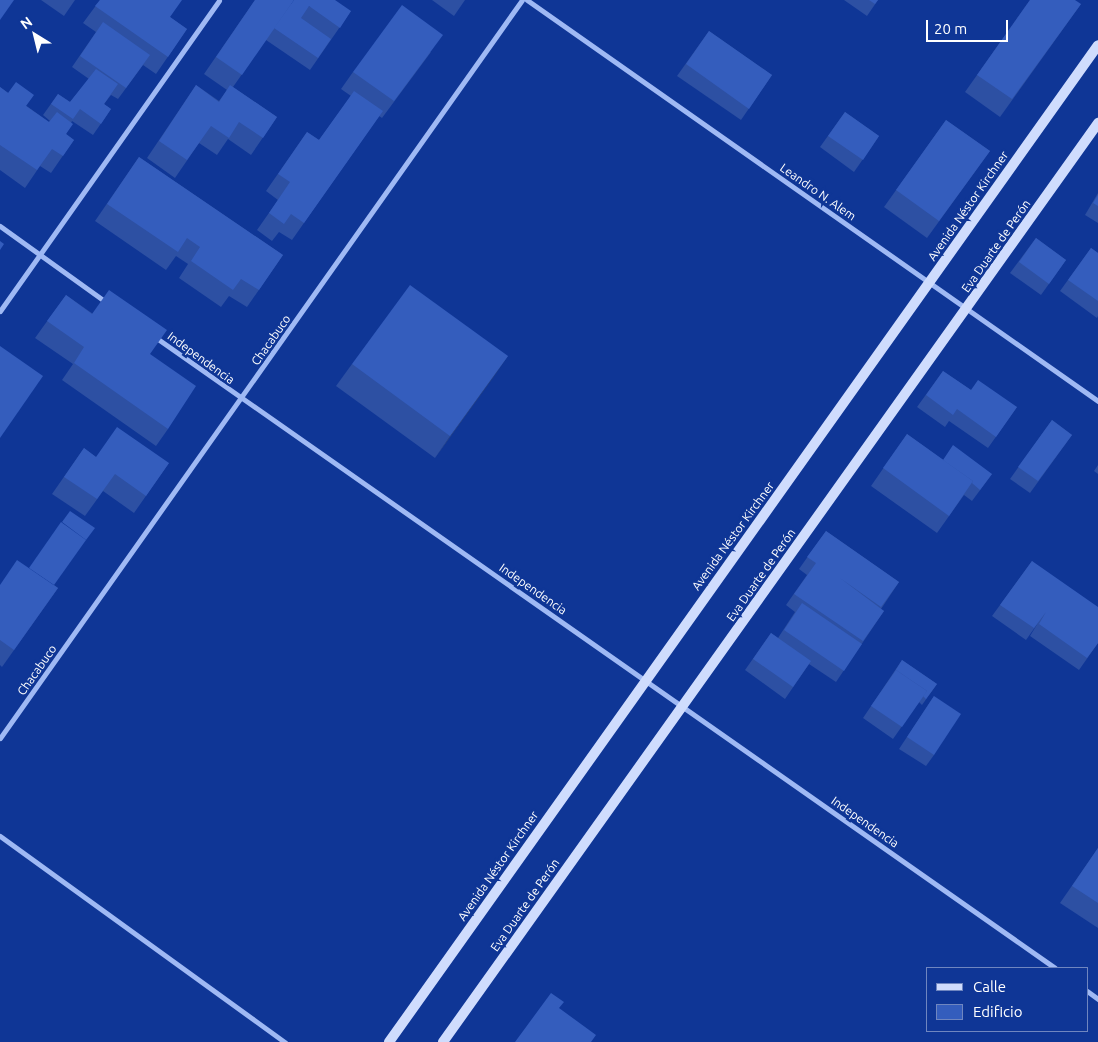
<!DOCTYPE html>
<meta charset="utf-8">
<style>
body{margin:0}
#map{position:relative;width:1098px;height:1042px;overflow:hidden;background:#0f3696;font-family:Ubuntu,sans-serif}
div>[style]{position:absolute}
.street>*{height:5px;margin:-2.5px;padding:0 2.5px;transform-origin:2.5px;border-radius:2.5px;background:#9fb9f4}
.secondary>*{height:10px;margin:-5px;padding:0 5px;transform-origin:5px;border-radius:5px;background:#cfdcfd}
.wall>*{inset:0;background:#2d50a3}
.shaded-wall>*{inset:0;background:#244184}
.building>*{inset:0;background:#345dbd}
span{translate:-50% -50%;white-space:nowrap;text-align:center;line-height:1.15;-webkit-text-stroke:5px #0f3696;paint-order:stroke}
.street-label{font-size:12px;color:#fff}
.legend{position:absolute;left:926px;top:967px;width:162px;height:65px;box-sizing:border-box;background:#0f3696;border:1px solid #6f86c0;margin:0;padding:6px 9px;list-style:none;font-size:15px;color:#fff}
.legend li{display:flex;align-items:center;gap:10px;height:25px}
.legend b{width:25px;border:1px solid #6f86c0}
.north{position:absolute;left:10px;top:10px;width:50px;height:50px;-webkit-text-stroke:4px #0f3696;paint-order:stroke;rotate:324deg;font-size:14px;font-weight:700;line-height:20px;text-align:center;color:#fff}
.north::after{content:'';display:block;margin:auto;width:18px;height:22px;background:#fff;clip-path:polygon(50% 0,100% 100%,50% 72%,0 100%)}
.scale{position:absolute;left:926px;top:20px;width:82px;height:22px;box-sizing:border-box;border:2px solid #fff;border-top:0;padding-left:6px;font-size:15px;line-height:18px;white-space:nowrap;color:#fff;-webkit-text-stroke:4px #0f3696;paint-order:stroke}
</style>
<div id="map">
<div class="street">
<div style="left:527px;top:0;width:698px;rotate:35.08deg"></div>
<div style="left:0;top:226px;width:132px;rotate:35.7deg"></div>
<div style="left:0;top:311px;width:380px;rotate:-54.8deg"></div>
<div style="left:155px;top:337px;width:1099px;rotate:35.03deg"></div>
<div style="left:0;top:738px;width:904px;rotate:-54.73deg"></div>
<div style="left:0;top:836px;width:352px;rotate:35.9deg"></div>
<div style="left:1087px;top:991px;width:14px;rotate:36deg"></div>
</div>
<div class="secondary">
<div style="left:389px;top:1042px;width:1223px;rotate:-54.58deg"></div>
<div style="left:443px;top:1042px;width:1129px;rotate:-54.52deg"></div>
</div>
<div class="wall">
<div style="clip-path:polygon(41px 0,75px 0,64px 16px)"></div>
<div style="clip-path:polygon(100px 0,170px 17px,187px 29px,156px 74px,143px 65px,118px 99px,111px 95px,104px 104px,111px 109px,93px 135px,72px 121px,66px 134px,74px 140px,62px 157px,51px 173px,40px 166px,25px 188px,0 170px,0 87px,49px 122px,50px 121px,43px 115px,58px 94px,70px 102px,89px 79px,72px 67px,96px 32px,83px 23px)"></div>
<div style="clip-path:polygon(255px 0,351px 11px,310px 70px,266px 40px,233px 87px,277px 117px,251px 155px,228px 139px,217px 155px,199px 143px,175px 178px,147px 158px,196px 85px,219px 101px,227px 90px,204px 74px)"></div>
<div style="clip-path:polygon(432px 0,465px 0,454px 16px)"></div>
<div style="clip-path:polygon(844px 0,878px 0,867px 16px)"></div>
<div style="clip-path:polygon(1030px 0,1081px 4px,1000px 117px,965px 92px)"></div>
<div style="clip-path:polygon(709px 31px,772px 75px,741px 120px,677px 76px)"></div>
<div style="clip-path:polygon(431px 52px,382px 118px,379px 116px,292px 240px,279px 232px,272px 241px,257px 230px,278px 200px,266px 191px,307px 132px,319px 140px,351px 96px,341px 89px,353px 72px)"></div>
<div style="clip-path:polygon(845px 112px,879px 136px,854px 172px,820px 147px)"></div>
<div style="clip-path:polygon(946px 120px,990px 151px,927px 238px,884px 207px)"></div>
<div style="clip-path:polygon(139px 157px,283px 255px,247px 307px,229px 296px,221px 307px,179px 278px,188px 264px,176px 256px,166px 270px,95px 221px)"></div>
<div style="clip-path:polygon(1098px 193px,1098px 223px,1085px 215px)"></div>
<div style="clip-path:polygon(1036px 238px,1066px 260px,1041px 295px,1010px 273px)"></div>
<div style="clip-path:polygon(1091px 248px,1098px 253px,1098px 316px,1097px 318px,1060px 291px)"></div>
<div style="clip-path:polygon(66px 295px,150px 354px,168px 429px,156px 446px,62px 380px,73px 364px,35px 338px)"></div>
<div style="clip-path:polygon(508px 356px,435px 458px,336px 386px,352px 364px)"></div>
<div style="clip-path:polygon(943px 371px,971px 390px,1017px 407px,988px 448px,949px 421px,945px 427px,917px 407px)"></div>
<div style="clip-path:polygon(1052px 420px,1072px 435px,1030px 493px,1010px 479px)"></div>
<div style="clip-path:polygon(907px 434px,943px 460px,992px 474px,972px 501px,964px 495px,937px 533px,871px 486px)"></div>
<div style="clip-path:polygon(84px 448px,96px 457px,169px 463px,134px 513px,103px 491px,85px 516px,52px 494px)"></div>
<div style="clip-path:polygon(1098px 465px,1098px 474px,1094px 471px)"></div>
<div style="clip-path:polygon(826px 531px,899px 582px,881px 609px,884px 611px,836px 682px,809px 664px,785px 699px,745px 670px,771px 633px,778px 638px,795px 612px,786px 605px,807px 575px,799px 569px)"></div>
<div style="clip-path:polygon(1032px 561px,1098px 643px,1079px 670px,1030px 636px,1038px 623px,1026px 640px,992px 616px)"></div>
<div style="clip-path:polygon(0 585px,54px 585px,58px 588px,2px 667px,0 665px)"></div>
<div style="clip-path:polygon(902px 660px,937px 684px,922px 705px,919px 702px,893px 739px,863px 718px)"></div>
<div style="clip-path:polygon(934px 696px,934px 755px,926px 766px,899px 749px)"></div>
<div style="clip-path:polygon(1098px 848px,1098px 928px,1060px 903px)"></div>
</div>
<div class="shaded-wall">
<div style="clip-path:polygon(508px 356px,493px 378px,435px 458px,450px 436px)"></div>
</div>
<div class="building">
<div style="clip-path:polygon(0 0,14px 0,0 20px)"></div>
<div style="clip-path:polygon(100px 0,182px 0,170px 17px,187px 29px,168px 57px,95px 6px)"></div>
<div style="clip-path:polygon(255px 0,294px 0,242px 75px,216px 57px)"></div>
<div style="clip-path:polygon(294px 0,335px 0,351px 11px,340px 28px,309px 6px,301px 18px,331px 39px,318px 58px,274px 28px)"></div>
<div style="clip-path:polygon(869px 0,878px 0,875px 4px)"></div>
<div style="clip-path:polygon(1030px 0,1075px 0,1081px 4px,1012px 99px,977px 75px)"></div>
<div style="clip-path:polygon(402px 5px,443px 35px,394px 101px,353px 72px)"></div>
<div style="clip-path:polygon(103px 22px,150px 55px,126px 88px,80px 56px)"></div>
<div style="clip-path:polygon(709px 31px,772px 75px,749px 109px,686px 64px)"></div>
<div style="clip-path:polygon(96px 69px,118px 84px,104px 104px,111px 109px,101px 124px,80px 109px,73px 119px,51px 104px,58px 94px,70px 102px)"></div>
<div style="clip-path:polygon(16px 82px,34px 95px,26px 106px,49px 122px,57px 112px,73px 124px,66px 134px,74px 140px,63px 156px,52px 149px,37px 170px,0 145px,0 87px,8px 93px)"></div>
<div style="clip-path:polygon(196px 85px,219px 102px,230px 85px,277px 117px,263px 138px,239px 122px,229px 138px,211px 126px,187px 160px,159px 141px)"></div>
<div style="clip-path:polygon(354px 91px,383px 111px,304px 223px,291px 214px,284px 224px,269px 213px,290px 182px,278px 174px,307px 132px,319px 140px)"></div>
<div style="clip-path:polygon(845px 112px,879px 136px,863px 160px,828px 136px)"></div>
<div style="clip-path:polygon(946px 120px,990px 151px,939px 221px,896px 190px)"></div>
<div style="clip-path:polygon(139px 157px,283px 255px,259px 290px,241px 279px,233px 290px,191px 261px,200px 247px,187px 238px,178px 252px,107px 204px)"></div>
<div style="clip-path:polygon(1098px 195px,1098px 206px,1093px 203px)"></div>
<div style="clip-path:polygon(1036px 238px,1066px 260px,1049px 284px,1019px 262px)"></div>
<div style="clip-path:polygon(0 241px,4px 244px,0 250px)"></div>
<div style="clip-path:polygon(1091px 248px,1098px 253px,1098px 301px,1068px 280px)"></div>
<div style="clip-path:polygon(410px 285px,508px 356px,450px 436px,352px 364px)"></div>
<div style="clip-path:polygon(109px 290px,167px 330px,150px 354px,196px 386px,168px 429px,74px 363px,84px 347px,47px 321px,66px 295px,92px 314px)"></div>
<div style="clip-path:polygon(0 346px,43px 376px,0 438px)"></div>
<div style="clip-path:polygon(943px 371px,971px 390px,978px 380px,1017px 407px,996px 437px,957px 409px,953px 415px,926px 395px)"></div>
<div style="clip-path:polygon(1052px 420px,1072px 435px,1038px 481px,1018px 467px)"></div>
<div style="clip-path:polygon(117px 427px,169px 463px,146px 496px,115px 474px,97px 499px,64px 477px,84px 448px,96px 457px)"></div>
<div style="clip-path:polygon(907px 434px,973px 481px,949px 516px,883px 468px)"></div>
<div style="clip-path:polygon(953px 445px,992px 474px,980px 490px,972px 483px,973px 481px,943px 460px)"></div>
<div style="clip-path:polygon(70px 511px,95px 528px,86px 540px,62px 522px)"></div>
<div style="clip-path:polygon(61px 522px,86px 540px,54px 585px,29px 568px)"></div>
<div style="clip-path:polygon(826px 531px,899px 582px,881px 607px,840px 578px,884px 611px,863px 641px,794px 594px,816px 563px,807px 557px)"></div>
<div style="clip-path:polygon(17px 560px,58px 588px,14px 650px,0 640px,0 585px)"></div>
<div style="clip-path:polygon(1032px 561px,1098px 607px,1098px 643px,1087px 658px,1039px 624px,1046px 612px,1034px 628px,1000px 605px)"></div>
<div style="clip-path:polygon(802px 603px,862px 644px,844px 671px,784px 630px)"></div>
<div style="clip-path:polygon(771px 633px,811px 661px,793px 687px,753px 659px)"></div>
<div style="clip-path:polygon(902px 660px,937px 684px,926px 699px,923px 696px,927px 691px,896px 670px,892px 676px)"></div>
<div style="clip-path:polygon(896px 670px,927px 691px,902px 727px,871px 706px)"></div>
<div style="clip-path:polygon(934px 696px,961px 714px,934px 755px,907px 737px)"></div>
<div style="clip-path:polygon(1098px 848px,1098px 903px,1072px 886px)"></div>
<div style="clip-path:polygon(551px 993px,564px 1002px,559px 1008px,596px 1035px,591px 1042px,515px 1042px)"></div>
</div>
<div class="street-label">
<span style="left:818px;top:192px;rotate:35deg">Leandro N. Alem</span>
<span style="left:968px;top:206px;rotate:-55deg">Avenida Néstor Kirchner</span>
<span style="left:996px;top:246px;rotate:-55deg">Eva Duarte de Perón</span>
<span style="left:271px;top:340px;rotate:-55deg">Chacabuco</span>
<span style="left:201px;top:358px;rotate:36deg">Independencia</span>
<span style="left:733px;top:536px;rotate:-54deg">Avenida Néstor Kirchner</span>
<span style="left:761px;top:575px;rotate:-55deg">Eva Duarte de Perón</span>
<span style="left:533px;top:589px;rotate:35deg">Independencia</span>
<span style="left:37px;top:670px;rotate:-55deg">Chacabuco</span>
<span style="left:865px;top:822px;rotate:35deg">Independencia</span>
<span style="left:498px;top:866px;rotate:-55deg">Avenida Néstor Kirchner</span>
<span style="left:525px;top:905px;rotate:-55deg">Eva Duarte de Perón</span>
</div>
<ul class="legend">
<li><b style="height:6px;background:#cfdcfd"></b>Calle</li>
<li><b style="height:14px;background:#345dbd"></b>Edificio</li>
</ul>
<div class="north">N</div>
<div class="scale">20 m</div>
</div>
